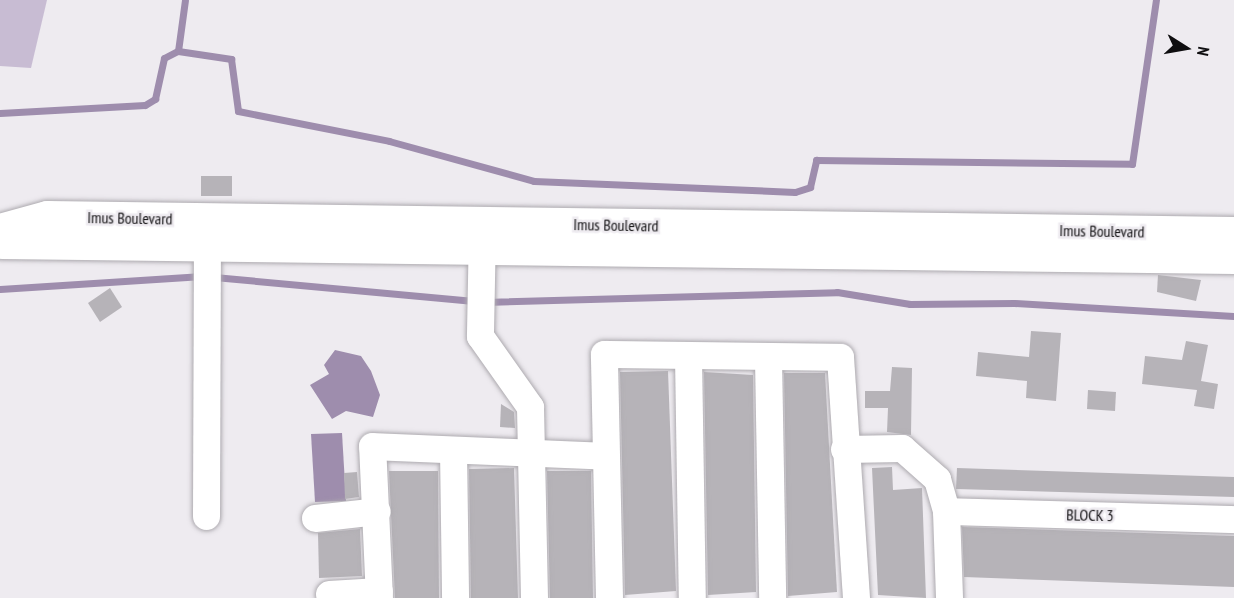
<!DOCTYPE html>
<style>
body{margin:0}
#map{position:relative;width:1234px;height:598px;overflow:hidden;background:#eeebf0;font-family:"PT Sans Narrow",sans-serif}
div>[style]{position:absolute}
.green>*{inset:0;background:#c8bcd3}
.water>*{inset:0;background:#9e8dad}
.stream>*{height:7px;margin:-3.5px;padding:0 3.5px;transform-origin:3.5px;border-radius:3.5px;background:#9e8dad}
.building>*{inset:0;background:#b6b3b8}
.roads{filter:drop-shadow(0 0 2px #adaaaf) drop-shadow(0 0 2px #adaaaf)}
.minor>*{height:27px;margin:-13.5px;padding:0 13.5px;transform-origin:13.5px;border-radius:13.5px;background:#fff}
.major>*{height:33px;margin:-16.5px;padding:0 16.5px;transform-origin:16.5px;border-radius:16.5px;background:#fff}
span{translate:-50% -50%;white-space:nowrap;text-align:center;line-height:1.15;-webkit-text-stroke:5px #eeebf0;paint-order:stroke}
.street-label{font-size:16px;color:#0f0e10}
.north{position:absolute;left:1156px;top:18px;width:60px;height:60px;-webkit-text-stroke:4px #eeebf0;paint-order:stroke;rotate:101deg;font-size:16px;font-weight:700;line-height:24px;text-align:center;color:#0f0e10}
.north::after{content:'';display:block;margin:auto;width:21px;height:27px;background:#0f0e10;clip-path:polygon(50% 0,100% 100%,50% 72%,0 100%)}
</style>
<div id="map">
<div class="green">
<div style="clip-path:polygon(0 0,47px 0,31px 68px,0 66px)"></div>
</div>
<div class="water">
<div style="clip-path:polygon(335px 350px,361px 356px,371px 371px,380px 395px,373px 417px,346px 411px,332px 419px,310px 385px,329px 374px,324px 365px)"></div>
<div style="clip-path:polygon(342px 433px,346px 501px,315px 502px,311px 434px)"></div>
</div>
<div class="stream">
<div style="left:178px;top:51px;width:51px;rotate:-82.2deg"></div>
<div style="left:0;top:113px;width:145px;rotate:-3.2deg"></div>
<div style="left:145px;top:105px;width:12px;rotate:-31deg"></div>
<div style="left:155px;top:99px;width:42px;rotate:-77.6deg"></div>
<div style="left:164px;top:58px;width:16px;rotate:-27deg"></div>
<div style="left:178px;top:51px;width:54px;rotate:8.6deg"></div>
<div style="left:231px;top:59px;width:52px;rotate:82.3deg"></div>
<div style="left:238px;top:111px;width:154px;rotate:11.2deg"></div>
<div style="left:389px;top:141px;width:150px;rotate:15.4deg"></div>
<div style="left:534px;top:181px;width:261px;rotate:2.4deg"></div>
<div style="left:795px;top:192px;width:16px;rotate:-18deg"></div>
<div style="left:810px;top:187px;width:28px;rotate:-77deg"></div>
<div style="left:816px;top:160px;width:316px;rotate:0.7deg"></div>
<div style="left:1132px;top:164px;width:166px;rotate:-81.7deg"></div>
<div style="left:214px;top:277px;width:261px;rotate:5.3deg"></div>
<div style="left:0;top:289px;width:203px;rotate:-3.7deg"></div>
<div style="left:485px;top:302px;width:352px;rotate:-1.6deg"></div>
<div style="left:837px;top:292px;width:74px;rotate:9.3deg"></div>
<div style="left:910px;top:304px;width:104px;rotate:-0.6deg"></div>
<div style="left:1014px;top:303px;width:220px;rotate:3.4deg"></div>
</div>
<div class="building">
<div style="clip-path:polygon(201px 176px,232px 176px,232px 196px,201px 196px)"></div>
<div style="clip-path:polygon(1158px 275px,1201px 280px,1196px 301px,1157px 292px)"></div>
<div style="clip-path:polygon(110px 288px,122px 307px,100px 322px,88px 303px)"></div>
<div style="clip-path:polygon(1031px 331px,1061px 333px,1056px 401px,1026px 398px,1027px 381px,976px 376px,978px 352px,1029px 357px)"></div>
<div style="clip-path:polygon(1186px 341px,1208px 345px,1201px 381px,1218px 384px,1214px 409px,1194px 406px,1197px 390px,1142px 384px,1145px 356px,1182px 360px)"></div>
<div style="clip-path:polygon(892px 367px,912px 368px,911px 435px,887px 432px,888px 408px,865px 408px,865px 391px,890px 391px)"></div>
<div style="clip-path:polygon(668px 371px,676px 591px,625px 595px,620px 372px)"></div>
<div style="clip-path:polygon(704px 372px,753px 375px,756px 592px,708px 595px)"></div>
<div style="clip-path:polygon(784px 373px,825px 373px,837px 592px,788px 596px)"></div>
<div style="clip-path:polygon(1088px 390px,1116px 392px,1115px 411px,1087px 409px)"></div>
<div style="clip-path:polygon(501px 404px,514px 412px,515px 428px,500px 427px)"></div>
<div style="clip-path:polygon(892px 467px,893px 490px,922px 488px,926px 598px,878px 595px,872px 468px)"></div>
<div style="clip-path:polygon(514px 468px,518px 598px,471px 598px,469px 469px)"></div>
<div style="clip-path:polygon(957px 468px,1234px 477px,1234px 497px,956px 489px)"></div>
<div style="clip-path:polygon(389px 471px,438px 471px,439px 598px,395px 598px)"></div>
<div style="clip-path:polygon(547px 471px,591px 471px,593px 598px,550px 598px)"></div>
<div style="clip-path:polygon(357px 472px,359px 497px,345px 499px,344px 473px)"></div>
<div style="clip-path:polygon(962px 527px,1234px 536px,1234px 587px,964px 577px)"></div>
<div style="clip-path:polygon(360px 529px,362px 576px,319px 578px,318px 533px)"></div>
</div>
<div class="roads">
<div class="minor">
<div style="left:482px;top:228px;width:108px;rotate:91.1deg"></div>
<div style="left:480px;top:336px;width:87px;rotate:54.8deg"></div>
<div style="left:530px;top:407px;width:191px;rotate:88.8deg"></div>
<div style="left:688px;top:356px;width:242px;rotate:89.1deg"></div>
<div style="left:768px;top:358px;width:240px;rotate:89deg"></div>
<div style="left:844px;top:449px;width:58px;rotate:-1deg"></div>
<div style="left:902px;top:448px;width:47px;rotate:41.5deg"></div>
<div style="left:937px;top:479px;width:33px;rotate:74deg"></div>
<div style="left:946px;top:511px;width:87px;rotate:88deg"></div>
<div style="left:453px;top:450px;width:148px;rotate:89.2deg"></div>
<div style="left:946px;top:511px;width:288px;rotate:1.6deg"></div>
<div style="left:206px;top:516px;width:290px;rotate:-89.8deg"></div>
<div style="left:315px;top:518px;width:62px;rotate:-6.4deg"></div>
<div style="left:329px;top:594px;width:50px;rotate:-3.4deg"></div>
<div style="left:379px;top:598px;width:152px;rotate:-92.6deg"></div>
<div style="left:372px;top:446px;width:234px;rotate:2.4deg"></div>
<div style="left:609px;top:598px;width:244px;rotate:-91.2deg"></div>
<div style="left:604px;top:354px;width:236px;rotate:0.7deg"></div>
<div style="left:840px;top:357px;width:242px;rotate:86.2deg"></div>
</div>
<div class="major">
<div style="left:0;top:230px;width:49px;rotate:-15.5deg"></div>
<div style="left:47px;top:217px;width:1187px;rotate:0.77deg"></div>
<div style="left:2px;top:242px;width:1232px;rotate:0.7deg"></div>
</div>
</div>
<div class="street-label">
<span style="left:130px;top:218px;rotate:1deg">Imus Boulevard</span>
<span style="left:616px;top:225px;rotate:1deg">Imus Boulevard</span>
<span style="left:1102px;top:231px;rotate:1deg">Imus Boulevard</span>
<span style="left:1090px;top:515px;rotate:1deg">BLOCK 3</span>
</div>
<div class="north">N</div>
</div>
